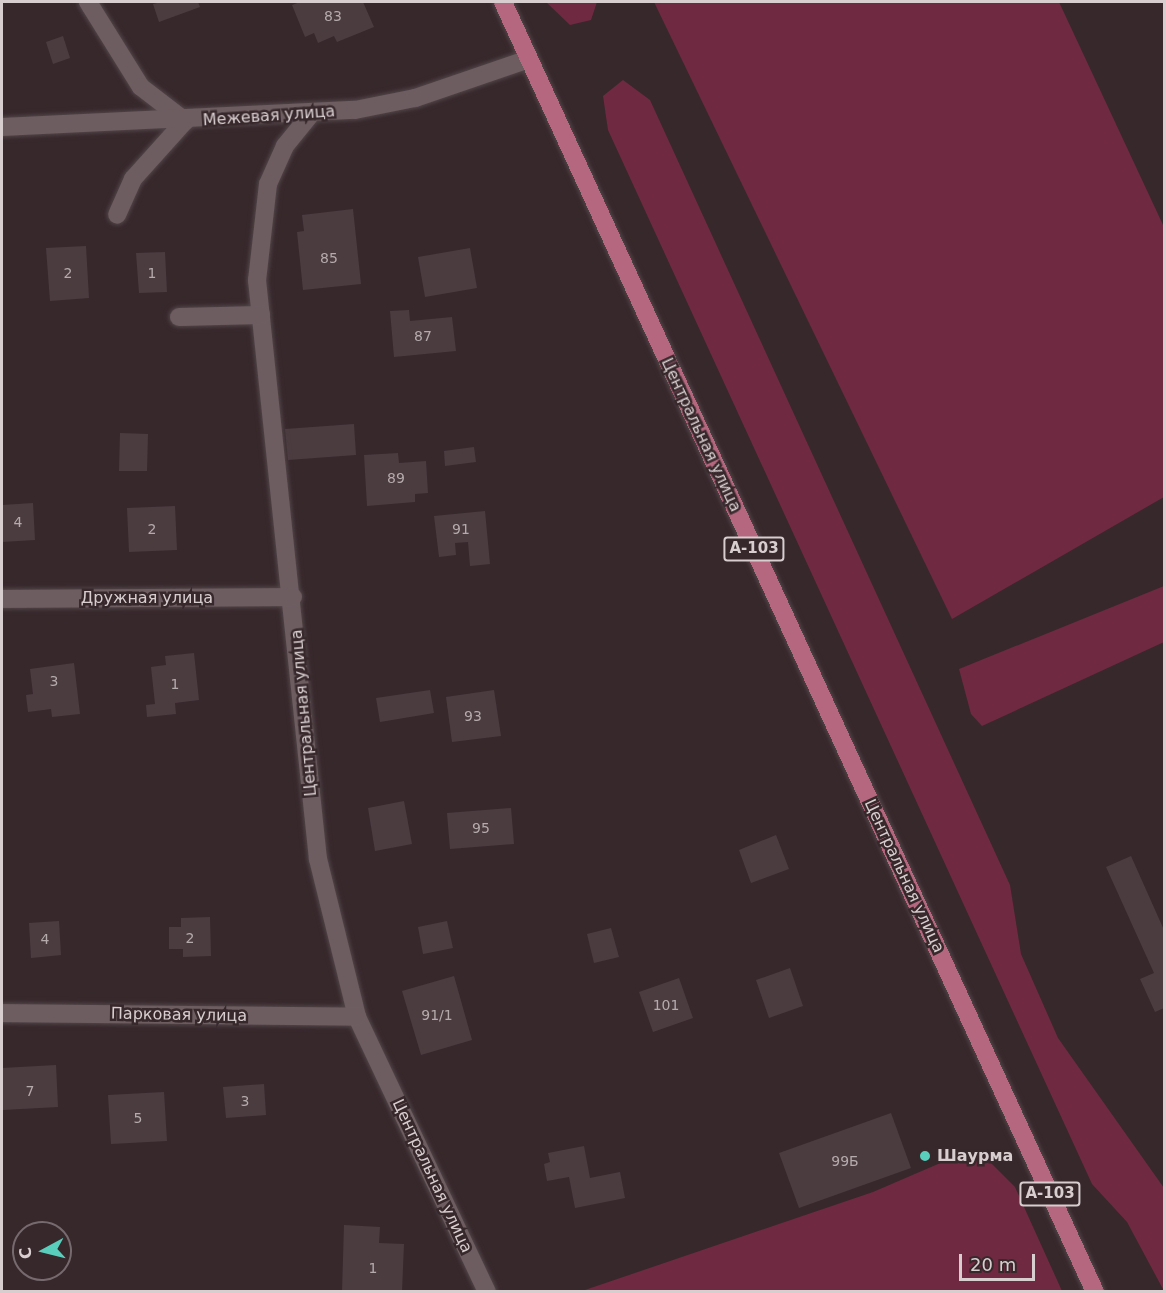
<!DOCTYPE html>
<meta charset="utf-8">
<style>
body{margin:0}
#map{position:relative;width:1166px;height:1293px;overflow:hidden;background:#37282c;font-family:"DejaVu Sans",sans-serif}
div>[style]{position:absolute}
.green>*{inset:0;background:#6f2941}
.building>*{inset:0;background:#4b3c40}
.roads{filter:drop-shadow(0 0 2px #524649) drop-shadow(0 0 2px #524649)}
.minor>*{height:18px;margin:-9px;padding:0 9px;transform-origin:9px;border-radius:9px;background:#6d5d61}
.major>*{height:18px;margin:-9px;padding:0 9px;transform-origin:9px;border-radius:9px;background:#b4677f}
.dots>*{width:16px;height:16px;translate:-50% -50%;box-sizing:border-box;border:3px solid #37282c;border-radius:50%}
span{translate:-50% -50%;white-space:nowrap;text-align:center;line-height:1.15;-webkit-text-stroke:5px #37282c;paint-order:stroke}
.number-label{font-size:14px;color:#b5aaac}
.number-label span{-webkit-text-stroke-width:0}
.shield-label span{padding:2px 4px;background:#37282c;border:2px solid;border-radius:4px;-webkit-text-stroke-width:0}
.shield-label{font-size:15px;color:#d8ced0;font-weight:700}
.street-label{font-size:16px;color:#d8ced0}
.poi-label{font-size:16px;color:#d8ced0;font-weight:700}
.left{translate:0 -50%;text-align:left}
.frame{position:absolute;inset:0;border:3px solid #d8ced0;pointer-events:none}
.north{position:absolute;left:12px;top:1221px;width:60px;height:60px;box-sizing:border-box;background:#37282c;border:2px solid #776a6e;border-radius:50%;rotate:263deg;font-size:16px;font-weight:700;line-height:24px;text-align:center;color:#d8ced0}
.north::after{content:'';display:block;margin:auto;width:21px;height:27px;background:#5acebc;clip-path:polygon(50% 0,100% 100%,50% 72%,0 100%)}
.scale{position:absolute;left:959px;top:1254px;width:76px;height:27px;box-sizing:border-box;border:3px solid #d8ced0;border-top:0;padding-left:8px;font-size:18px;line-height:21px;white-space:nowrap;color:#d8ced0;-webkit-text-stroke:4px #37282c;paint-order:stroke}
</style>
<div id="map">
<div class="green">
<div style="clip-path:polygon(546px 2px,597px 2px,591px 20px,570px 25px)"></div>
<div style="clip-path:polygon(654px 2px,1059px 2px,1164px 227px,1164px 497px,952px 619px)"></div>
<div style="clip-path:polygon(623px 80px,650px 100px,1010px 885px,1021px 954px,1058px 1038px,1164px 1188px,1164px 1291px,1127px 1222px,1092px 1184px,608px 130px,603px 96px)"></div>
<div style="clip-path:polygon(1164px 586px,1164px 642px,982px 726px,971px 714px,959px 669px)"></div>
<div style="clip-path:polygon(952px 1158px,990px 1162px,1015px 1187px,1062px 1291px,582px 1291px,873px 1192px)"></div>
</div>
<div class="building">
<div style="clip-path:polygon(160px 2px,198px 2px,200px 7px,159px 22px,153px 4px)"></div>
<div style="clip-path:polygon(300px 2px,363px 2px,374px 27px,337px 42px,334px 36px,318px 43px,314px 33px,305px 37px,292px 5px)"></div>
<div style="clip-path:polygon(63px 36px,70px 58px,53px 64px,46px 42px)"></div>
<div style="clip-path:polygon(353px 209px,361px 284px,303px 290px,297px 232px,304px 231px,302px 215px)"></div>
<div style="clip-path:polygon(86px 246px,89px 298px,50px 301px,46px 248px)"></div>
<div style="clip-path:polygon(470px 248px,477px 288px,425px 297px,418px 257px)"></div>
<div style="clip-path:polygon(165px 252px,167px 292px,139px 293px,136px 253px)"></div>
<div style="clip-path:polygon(409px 310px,410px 321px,452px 317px,456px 351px,394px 357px,390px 311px)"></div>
<div style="clip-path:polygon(354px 424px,356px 455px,288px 460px,285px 429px)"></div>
<div style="clip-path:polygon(120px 433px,148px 434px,147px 471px,119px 471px)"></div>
<div style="clip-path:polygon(474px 447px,476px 462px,445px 466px,444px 451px)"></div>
<div style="clip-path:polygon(398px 453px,399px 463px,426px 461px,428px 493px,415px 494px,415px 502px,367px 506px,364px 455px)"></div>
<div style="clip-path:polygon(33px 503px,35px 540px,2px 542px,2px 505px)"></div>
<div style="clip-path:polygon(175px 506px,177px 550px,129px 552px,127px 508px)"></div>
<div style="clip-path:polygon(485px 511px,490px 564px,470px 566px,468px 542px,455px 543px,456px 555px,439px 557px,434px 516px)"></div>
<div style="clip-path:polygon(194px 653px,199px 700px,175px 703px,176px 714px,147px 717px,146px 705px,155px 704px,151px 667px,166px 665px,165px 656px)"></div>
<div style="clip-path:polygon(74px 663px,80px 714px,52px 717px,51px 709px,28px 712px,26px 695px,33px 694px,30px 669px)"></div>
<div style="clip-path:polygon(430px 690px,434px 713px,380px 722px,376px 698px)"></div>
<div style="clip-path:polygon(494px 690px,501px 736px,452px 742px,446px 697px)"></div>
<div style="clip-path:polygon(404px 801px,412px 844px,375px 851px,368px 808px)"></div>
<div style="clip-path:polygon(511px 808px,514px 844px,450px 849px,447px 813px)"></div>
<div style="clip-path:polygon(776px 835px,789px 869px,751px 883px,739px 850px)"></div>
<div style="clip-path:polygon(1131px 856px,1164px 930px,1164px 1008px,1155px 1012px,1140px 979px,1154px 973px,1106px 867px)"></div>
<div style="clip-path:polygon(210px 917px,211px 956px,183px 957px,183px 949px,169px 949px,169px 927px,181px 927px,181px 918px)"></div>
<div style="clip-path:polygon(59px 921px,61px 955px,31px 958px,29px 923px)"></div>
<div style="clip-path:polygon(447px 921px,453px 948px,423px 954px,418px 927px)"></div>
<div style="clip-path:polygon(611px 928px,619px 957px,594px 963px,587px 934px)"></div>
<div style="clip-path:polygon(790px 968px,803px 1006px,769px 1018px,756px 980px)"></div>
<div style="clip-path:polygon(454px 976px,472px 1040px,421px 1055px,402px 991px)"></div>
<div style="clip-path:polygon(679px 978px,693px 1018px,653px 1032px,639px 992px)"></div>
<div style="clip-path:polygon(56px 1065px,58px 1107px,3px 1110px,2px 1068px)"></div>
<div style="clip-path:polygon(264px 1084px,266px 1115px,226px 1118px,223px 1087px)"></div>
<div style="clip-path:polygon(164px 1092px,167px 1141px,111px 1144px,108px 1095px)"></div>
<div style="clip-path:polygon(891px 1113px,911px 1168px,799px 1208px,779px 1153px)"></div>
<div style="clip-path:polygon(584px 1146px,590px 1178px,620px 1172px,625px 1198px,575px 1208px,569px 1177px,547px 1181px,544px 1164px,550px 1162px,548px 1153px)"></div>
<div style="clip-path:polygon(344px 1225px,380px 1227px,379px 1243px,404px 1244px,402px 1292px,342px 1292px)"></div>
</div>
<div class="roads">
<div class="minor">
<div style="left:88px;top:2px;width:100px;rotate:58.1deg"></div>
<div style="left:141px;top:87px;width:56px;rotate:37.7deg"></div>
<div style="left:185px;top:121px;width:78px;rotate:131.9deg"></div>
<div style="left:133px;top:179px;width:39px;rotate:114deg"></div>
<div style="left:310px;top:115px;width:40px;rotate:129deg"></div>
<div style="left:285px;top:146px;width:42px;rotate:114.1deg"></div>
<div style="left:268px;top:184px;width:97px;rotate:96.5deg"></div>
<div style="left:257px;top:280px;width:582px;rotate:83.99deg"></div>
<div style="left:318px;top:859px;width:163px;rotate:76.1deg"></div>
<div style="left:357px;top:1017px;width:304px;rotate:64.7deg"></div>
<div style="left:2px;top:127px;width:353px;rotate:-2.8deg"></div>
<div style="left:355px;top:110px;width:61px;rotate:-11.3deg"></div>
<div style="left:415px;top:98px;width:120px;rotate:-18.9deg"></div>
<div style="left:179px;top:317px;width:82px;rotate:-1.4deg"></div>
<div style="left:2px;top:599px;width:291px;rotate:-0.4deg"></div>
<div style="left:2px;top:1013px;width:355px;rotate:0.6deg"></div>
</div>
<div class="major">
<div style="left:503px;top:2px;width:1419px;rotate:65.35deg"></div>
</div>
</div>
<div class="dots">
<div style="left:925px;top:1156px;background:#5acebc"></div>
</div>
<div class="number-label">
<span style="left:333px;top:16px">83</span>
<span style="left:329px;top:258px">85</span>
<span style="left:68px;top:273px">2</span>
<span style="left:152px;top:273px">1</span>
<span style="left:423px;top:336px">87</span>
<span style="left:396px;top:478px">89</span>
<span style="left:18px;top:522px">4</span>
<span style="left:152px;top:529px">2</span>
<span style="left:461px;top:529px">91</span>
<span style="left:54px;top:681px">3</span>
<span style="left:175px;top:684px">1</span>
<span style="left:473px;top:716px">93</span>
<span style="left:481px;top:828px">95</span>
<span style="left:190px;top:938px">2</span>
<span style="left:45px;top:939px">4</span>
<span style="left:666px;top:1005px">101</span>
<span style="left:437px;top:1015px">91/1</span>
<span style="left:30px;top:1091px">7</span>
<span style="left:245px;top:1101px">3</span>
<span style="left:138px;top:1118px">5</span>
<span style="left:845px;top:1161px">99Б</span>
<span style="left:373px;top:1268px">1</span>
</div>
<div class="shield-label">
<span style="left:754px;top:549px">А-103</span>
<span style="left:1050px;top:1194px">А-103</span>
</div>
<div class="street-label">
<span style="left:269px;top:116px;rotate:-4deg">Межевая улица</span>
<span style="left:701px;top:435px;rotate:65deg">Центральная улица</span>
<span style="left:147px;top:598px">Дружная улица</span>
<span style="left:304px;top:713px;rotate:-95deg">Центральная улица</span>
<span style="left:904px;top:876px;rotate:65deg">Центральная улица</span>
<span style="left:179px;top:1015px;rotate:1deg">Парковая улица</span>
<span style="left:432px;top:1176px;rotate:65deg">Центральная улица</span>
</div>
<div class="poi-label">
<span class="left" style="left:937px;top:1156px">Шаурма</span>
</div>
<div class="frame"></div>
<div class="north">С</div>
<div class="scale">20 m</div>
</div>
